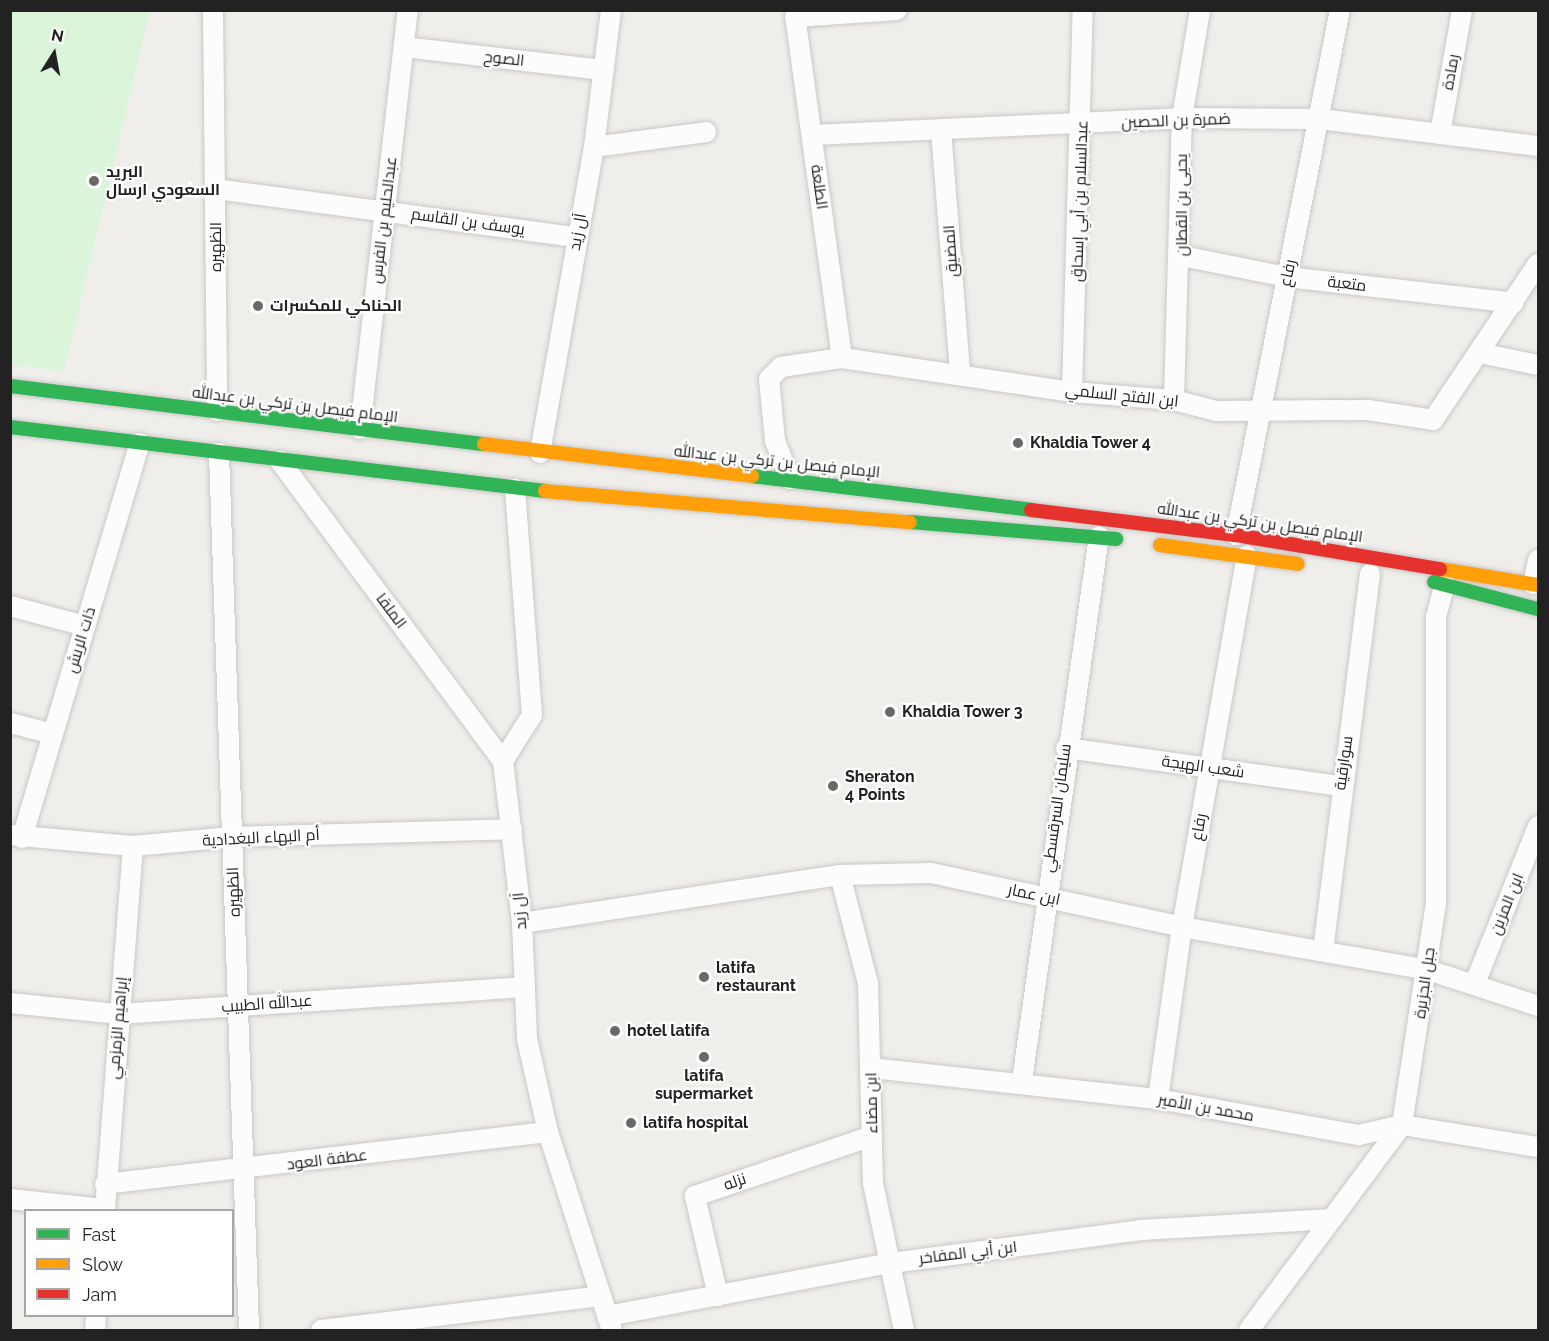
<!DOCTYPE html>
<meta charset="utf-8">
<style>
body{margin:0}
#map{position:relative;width:1549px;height:1341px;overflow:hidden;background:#f0eeeb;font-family:Raleway,Cairo,sans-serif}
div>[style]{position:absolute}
.park>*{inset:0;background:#daf5da}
.roads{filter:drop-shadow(0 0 2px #c9c8c7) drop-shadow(0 0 2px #c9c8c7)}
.street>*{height:20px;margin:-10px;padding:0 10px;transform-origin:10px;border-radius:10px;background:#fdfcfc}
.fast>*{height:14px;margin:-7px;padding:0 7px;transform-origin:7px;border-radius:7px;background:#30b455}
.slow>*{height:14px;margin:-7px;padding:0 7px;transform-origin:7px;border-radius:7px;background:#ff9f0a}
.jam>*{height:14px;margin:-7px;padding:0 7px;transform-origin:7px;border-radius:7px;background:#e5322d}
.dots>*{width:16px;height:16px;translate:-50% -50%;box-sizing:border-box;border:3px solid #fff;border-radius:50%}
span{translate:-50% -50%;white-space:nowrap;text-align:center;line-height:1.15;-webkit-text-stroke:4.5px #fff;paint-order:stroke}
.street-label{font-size:16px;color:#222}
.poi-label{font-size:16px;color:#222;font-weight:700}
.left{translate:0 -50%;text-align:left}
.frame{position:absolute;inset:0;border:12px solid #222;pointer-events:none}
.legend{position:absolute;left:24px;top:1209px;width:210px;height:108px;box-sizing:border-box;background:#fff;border:2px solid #a7a7a7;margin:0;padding:8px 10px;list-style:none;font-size:18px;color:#222}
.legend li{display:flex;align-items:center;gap:12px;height:30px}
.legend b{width:30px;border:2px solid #a7a7a7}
.north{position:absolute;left:24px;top:24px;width:60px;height:60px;-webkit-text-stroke:4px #fff;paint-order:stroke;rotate:11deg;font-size:16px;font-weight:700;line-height:24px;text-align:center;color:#222}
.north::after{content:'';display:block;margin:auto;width:21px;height:27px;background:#222;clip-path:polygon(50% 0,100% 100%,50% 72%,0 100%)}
</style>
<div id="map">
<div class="park">
<div style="clip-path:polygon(11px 10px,150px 11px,64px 371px,11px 364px)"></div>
</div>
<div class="roads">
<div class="street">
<div style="left:213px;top:10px;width:401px;rotate:89.4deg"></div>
<div style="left:404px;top:47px;width:201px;rotate:6.6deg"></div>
<div style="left:941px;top:130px;width:243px;rotate:85.5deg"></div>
<div style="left:1440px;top:134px;width:126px;rotate:-79.9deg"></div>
<div style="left:812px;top:135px;width:370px;rotate:-2.6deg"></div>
<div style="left:1182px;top:118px;width:138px;rotate:0.4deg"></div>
<div style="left:1320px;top:119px;width:220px;rotate:7.1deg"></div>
<div style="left:594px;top:147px;width:113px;rotate:-7.6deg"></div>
<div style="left:215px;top:189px;width:365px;rotate:7.6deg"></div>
<div style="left:1182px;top:256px;width:107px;rotate:11.3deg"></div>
<div style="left:1287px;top:277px;width:228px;rotate:6.5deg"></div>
<div style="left:1480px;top:353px;width:59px;rotate:11.7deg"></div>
<div style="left:842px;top:358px;width:344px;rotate:-97.8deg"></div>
<div style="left:795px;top:17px;width:102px;rotate:-3.9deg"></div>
<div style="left:1072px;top:392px;width:382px;rotate:-88.4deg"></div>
<div style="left:1174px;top:400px;width:282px;rotate:-88.4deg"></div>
<div style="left:1182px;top:118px;width:109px;rotate:-80.5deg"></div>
<div style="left:360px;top:429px;width:422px;rotate:-83.5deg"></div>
<div style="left:219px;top:453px;width:878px;rotate:88.04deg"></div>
<div style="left:540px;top:453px;width:311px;rotate:-80deg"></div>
<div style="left:594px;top:147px;width:138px;rotate:-82.9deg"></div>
<div style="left:280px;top:461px;width:374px;rotate:53.4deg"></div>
<div style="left:790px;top:479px;width:41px;rotate:-111.5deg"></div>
<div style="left:775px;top:441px;width:62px;rotate:-95.5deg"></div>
<div style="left:769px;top:379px;width:17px;rotate:-45deg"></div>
<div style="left:781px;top:367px;width:62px;rotate:-8.4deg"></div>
<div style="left:842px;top:358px;width:232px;rotate:8.4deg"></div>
<div style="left:1072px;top:392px;width:102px;rotate:4.5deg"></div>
<div style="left:1174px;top:400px;width:43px;rotate:14.7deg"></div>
<div style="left:1216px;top:411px;width:152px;rotate:-0.4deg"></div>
<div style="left:1368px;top:410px;width:66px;rotate:8.7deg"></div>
<div style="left:1433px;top:420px;width:188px;rotate:-56.1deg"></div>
<div style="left:515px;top:489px;width:227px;rotate:85.7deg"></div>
<div style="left:532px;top:715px;width:54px;rotate:122.2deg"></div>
<div style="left:503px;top:761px;width:163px;rotate:83.3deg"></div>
<div style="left:522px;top:923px;width:116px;rotate:87.5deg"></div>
<div style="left:527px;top:1039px;width:95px;rotate:77.3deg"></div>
<div style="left:548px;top:1132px;width:208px;rotate:72.1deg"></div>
<div style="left:1236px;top:535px;width:535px;rotate:-78.8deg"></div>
<div style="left:1533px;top:584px;width:25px;rotate:-78deg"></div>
<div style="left:10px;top:606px;width:78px;rotate:14.9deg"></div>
<div style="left:10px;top:723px;width:44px;rotate:14.3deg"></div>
<div style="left:1066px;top:748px;width:277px;rotate:7.9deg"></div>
<div style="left:10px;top:835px;width:123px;rotate:5.1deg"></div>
<div style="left:133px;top:846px;width:99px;rotate:-5.2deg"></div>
<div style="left:232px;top:837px;width:280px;rotate:-1.6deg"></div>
<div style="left:22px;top:838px;width:412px;rotate:-73.4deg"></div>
<div style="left:840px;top:875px;width:112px;rotate:75.5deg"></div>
<div style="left:868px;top:983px;width:200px;rotate:88.6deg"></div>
<div style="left:873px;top:1183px;width:150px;rotate:78.1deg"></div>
<div style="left:522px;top:923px;width:322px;rotate:-8.6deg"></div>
<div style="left:840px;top:875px;width:91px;rotate:-1.3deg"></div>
<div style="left:931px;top:873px;width:257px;rotate:12.1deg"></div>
<div style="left:1182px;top:927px;width:250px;rotate:9.9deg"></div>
<div style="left:1428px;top:970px;width:116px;rotate:18.1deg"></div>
<div style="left:1323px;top:951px;width:380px;rotate:-82.9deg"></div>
<div style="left:1475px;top:983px;width:169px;rotate:-68.1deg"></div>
<div style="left:10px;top:1003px;width:110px;rotate:5.8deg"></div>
<div style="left:119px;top:1014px;width:407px;rotate:-3.8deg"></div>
<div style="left:871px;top:1068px;width:289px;rotate:6.2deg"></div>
<div style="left:1158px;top:1099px;width:204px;rotate:10.2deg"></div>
<div style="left:1359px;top:1135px;width:44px;rotate:-13.1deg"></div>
<div style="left:1402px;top:1125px;width:138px;rotate:9.2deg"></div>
<div style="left:1022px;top:1081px;width:550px;rotate:-81.96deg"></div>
<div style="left:1158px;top:1099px;width:174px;rotate:-82.1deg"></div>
<div style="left:1182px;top:927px;width:377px;rotate:-80.1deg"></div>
<div style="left:105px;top:1184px;width:446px;rotate:-6.7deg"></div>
<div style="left:10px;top:1199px;width:96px;rotate:6deg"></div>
<div style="left:105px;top:1210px;width:365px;rotate:-85.6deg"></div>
<div style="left:718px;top:1296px;width:103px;rotate:-103deg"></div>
<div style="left:695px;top:1196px;width:187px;rotate:-18.7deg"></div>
<div style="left:607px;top:1316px;width:289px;rotate:-10.6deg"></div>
<div style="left:891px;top:1263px;width:252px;rotate:-7.5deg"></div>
<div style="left:1141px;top:1230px;width:191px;rotate:-3.3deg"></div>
<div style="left:95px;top:1330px;width:14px;rotate:-86deg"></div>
<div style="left:321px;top:1330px;width:282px;rotate:-6.9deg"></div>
<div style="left:1249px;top:1330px;width:256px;rotate:-53.3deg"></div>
<div style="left:1402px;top:1125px;width:224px;rotate:-81.3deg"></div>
<div style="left:1436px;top:904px;width:287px;rotate:-90deg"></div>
<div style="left:1436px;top:617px;width:34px;rotate:-75deg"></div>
</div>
<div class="fast">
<div style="left:10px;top:386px;width:478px;rotate:7deg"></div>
<div style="left:10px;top:427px;width:539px;rotate:6.82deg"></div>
<div style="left:752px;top:476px;width:281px;rotate:6.9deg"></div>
<div style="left:910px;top:522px;width:207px;rotate:4.7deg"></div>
<div style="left:1434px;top:582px;width:107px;rotate:14.6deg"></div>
</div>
<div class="slow">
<div style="left:484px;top:444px;width:270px;rotate:6.8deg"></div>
<div style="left:545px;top:491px;width:366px;rotate:4.9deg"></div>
<div style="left:1160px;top:545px;width:139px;rotate:7.8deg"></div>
<div style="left:1440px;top:569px;width:99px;rotate:9.3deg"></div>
</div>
<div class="jam">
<div style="left:1031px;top:510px;width:207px;rotate:7deg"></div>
<div style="left:1236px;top:535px;width:207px;rotate:9.5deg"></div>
</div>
</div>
<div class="dots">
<div style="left:94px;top:181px;background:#6a6968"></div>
<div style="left:258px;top:306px;background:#6a6968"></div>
<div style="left:1018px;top:443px;background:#6a6968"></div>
<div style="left:890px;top:712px;background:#6a6968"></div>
<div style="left:833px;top:786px;background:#6a6968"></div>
<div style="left:704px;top:977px;background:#6a6968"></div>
<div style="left:615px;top:1031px;background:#6a6968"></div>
<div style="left:704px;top:1057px;background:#6a6968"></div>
<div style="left:631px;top:1123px;background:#6a6968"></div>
</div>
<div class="street-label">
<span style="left:504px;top:59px;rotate:6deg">الصوح</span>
<span style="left:1451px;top:72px;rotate:-80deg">رمادة</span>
<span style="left:1176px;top:121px;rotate:-2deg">ضمرة بن الحصين</span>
<span style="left:819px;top:187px;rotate:82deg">الطلعة</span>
<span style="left:1080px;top:201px;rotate:-88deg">عبدالسلام بن أبي إسحاق</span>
<span style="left:1182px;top:205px;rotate:-90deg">يحيى بن القطان</span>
<span style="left:384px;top:220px;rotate:-83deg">عبدالحليم بن الفرس</span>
<span style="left:468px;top:222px;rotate:8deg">يوسف بن القاسم</span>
<span style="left:578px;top:232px;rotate:-80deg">آل زيد</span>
<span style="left:216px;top:247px;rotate:-90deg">الظهيره</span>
<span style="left:951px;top:251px;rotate:-94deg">المضيق</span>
<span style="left:1288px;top:273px;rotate:-78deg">رفاع</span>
<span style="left:1347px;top:284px;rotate:7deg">متعبة</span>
<span style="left:1122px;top:396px;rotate:6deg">ابن الفتح السلمي</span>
<span style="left:295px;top:405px;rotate:7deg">الإمام فيصل بن تركي بن عبدالله</span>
<span style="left:777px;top:462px;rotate:6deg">الإمام فيصل بن تركي بن عبدالله</span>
<span style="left:1260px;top:523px;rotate:8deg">الإمام فيصل بن تركي بن عبدالله</span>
<span style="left:391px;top:611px;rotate:53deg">الملقا</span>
<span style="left:81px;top:640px;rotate:-73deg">ذات الريش</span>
<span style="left:1344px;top:763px;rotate:-82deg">سوارقية</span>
<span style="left:1203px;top:767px;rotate:8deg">شعب الهيجة</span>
<span style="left:1057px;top:808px;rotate:-82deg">سليمان السرقسطي</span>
<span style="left:1199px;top:827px;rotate:-80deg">رفاع</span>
<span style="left:261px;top:838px;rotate:-3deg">أم البهاء البغدادية</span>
<span style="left:234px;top:892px;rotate:-92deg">الظهيره</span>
<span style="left:1034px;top:895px;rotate:12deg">ابن عمار</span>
<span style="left:1507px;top:904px;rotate:-68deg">ابن المزين</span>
<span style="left:520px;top:911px;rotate:-95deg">آل زيد</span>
<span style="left:1425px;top:983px;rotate:-82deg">جبل الجزيرة</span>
<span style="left:267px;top:1004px;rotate:-4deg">عبدالله الطبيب</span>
<span style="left:118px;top:1028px;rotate:-85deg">إبراهيم الزمزمي</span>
<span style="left:872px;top:1103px;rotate:-91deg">ابن مضاء</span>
<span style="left:1206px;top:1108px;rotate:10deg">محمد بن الأمير</span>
<span style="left:327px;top:1160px;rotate:-7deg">عطفة العود</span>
<span style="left:735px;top:1182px;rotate:-19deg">نزله</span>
<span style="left:968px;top:1253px;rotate:-7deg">ابن أبي المفاخر</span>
</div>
<div class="poi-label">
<span class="left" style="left:106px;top:181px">البريد<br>السعودي ارسال</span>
<span class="left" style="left:270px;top:306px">الحناكي للمكسرات</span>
<span class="left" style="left:1030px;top:443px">Khaldia Tower 4</span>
<span class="left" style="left:902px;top:712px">Khaldia Tower 3</span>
<span class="left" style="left:845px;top:786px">Sheraton<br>4 Points</span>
<span class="left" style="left:716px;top:977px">latifa<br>restaurant</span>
<span class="left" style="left:627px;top:1031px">hotel latifa</span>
<span style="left:704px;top:1085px">latifa<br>supermarket</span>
<span class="left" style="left:643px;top:1123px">latifa hospital</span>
</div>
<div class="frame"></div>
<ul class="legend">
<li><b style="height:8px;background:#30b455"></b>Fast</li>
<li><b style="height:8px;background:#ff9f0a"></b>Slow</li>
<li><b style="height:8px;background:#e5322d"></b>Jam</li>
</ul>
<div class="north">N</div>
</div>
